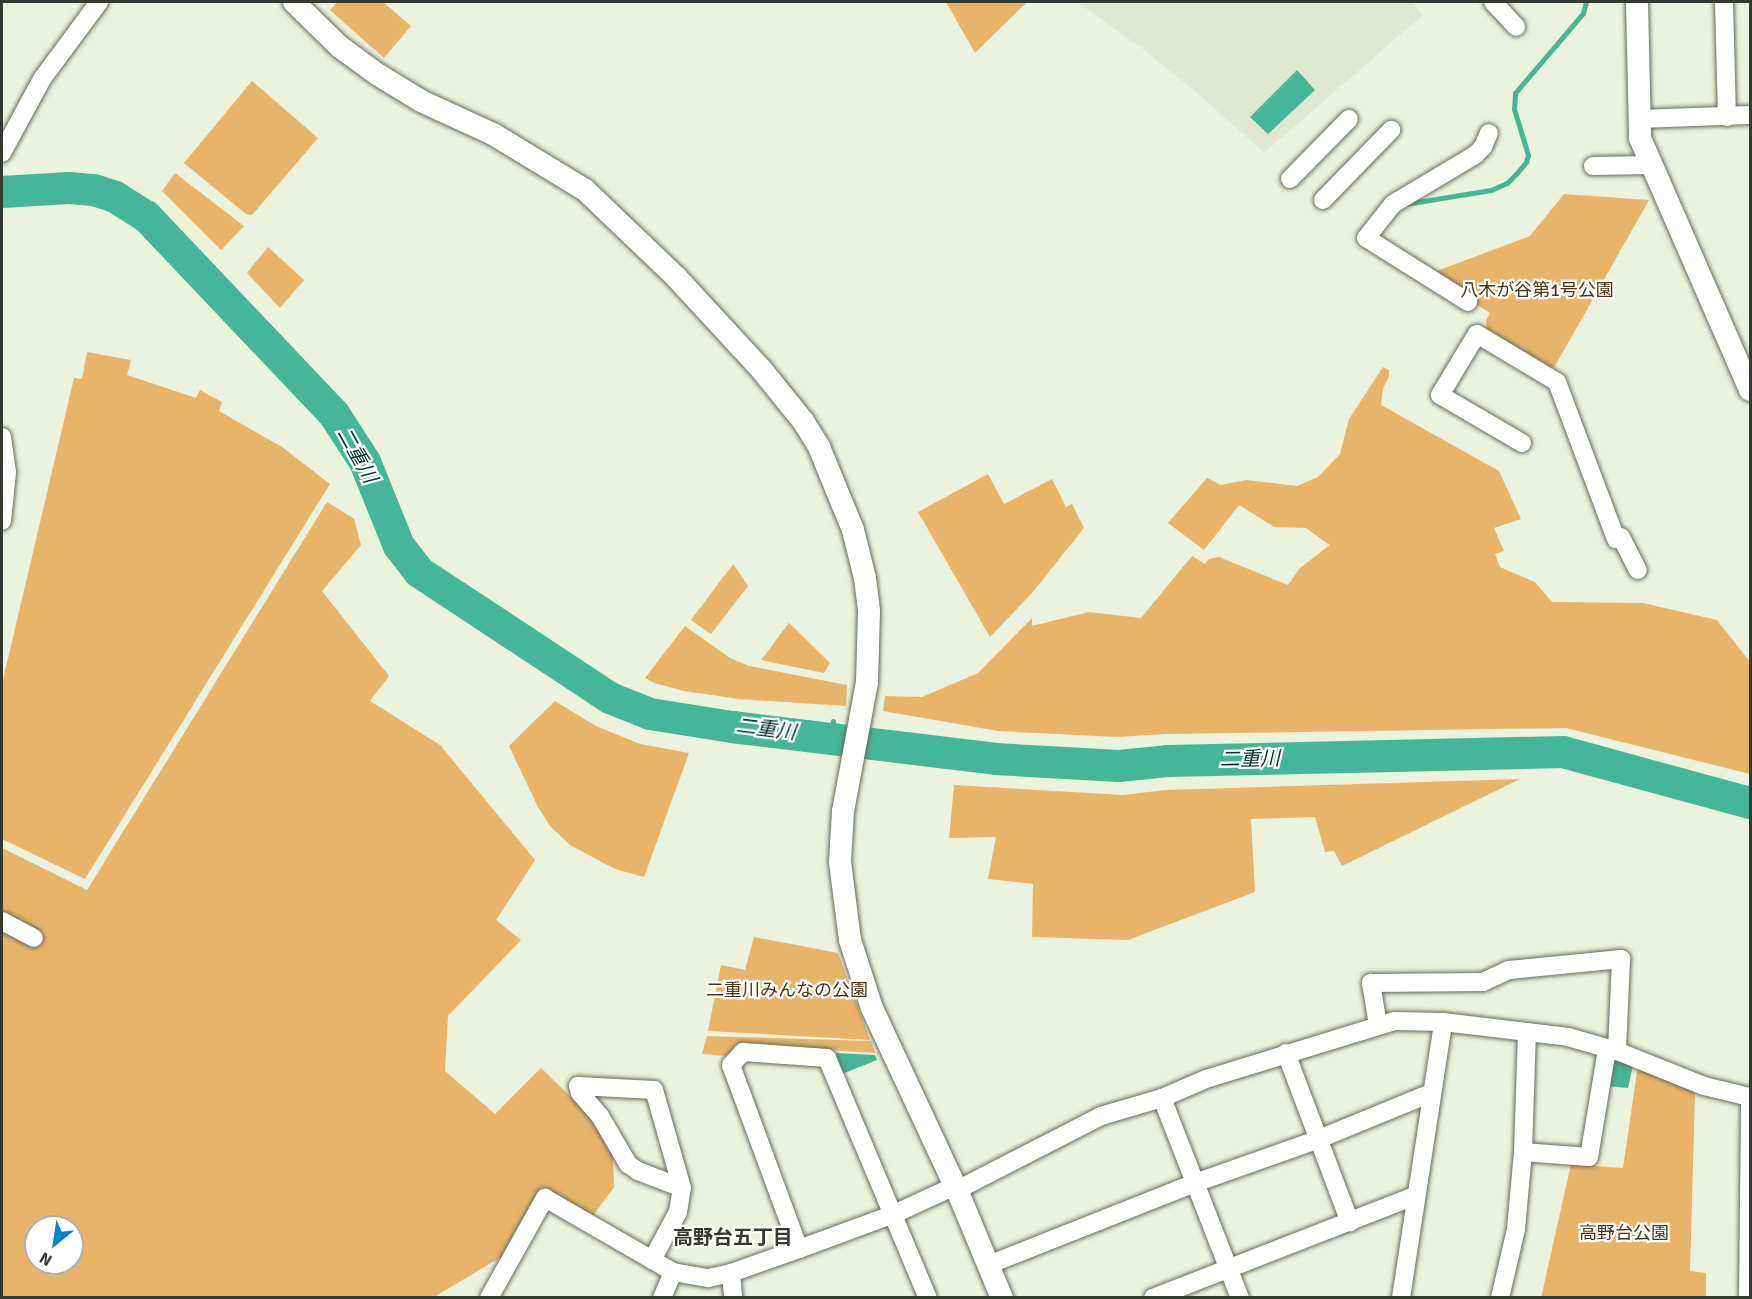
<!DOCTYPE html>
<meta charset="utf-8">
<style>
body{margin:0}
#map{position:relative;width:1752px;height:1299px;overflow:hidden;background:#ebf2de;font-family:Signika,"Noto Sans JP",sans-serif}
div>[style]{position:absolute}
.built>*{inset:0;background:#e0e9ce}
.green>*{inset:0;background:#e8b469}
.water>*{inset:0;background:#45b697}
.stream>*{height:5px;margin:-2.5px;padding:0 2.5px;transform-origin:2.5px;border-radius:2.5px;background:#45b697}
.river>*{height:32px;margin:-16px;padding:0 16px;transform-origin:16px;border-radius:16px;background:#45b697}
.roads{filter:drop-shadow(0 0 2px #646b59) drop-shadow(0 0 2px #646b59)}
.minor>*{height:18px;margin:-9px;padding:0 9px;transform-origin:9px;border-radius:9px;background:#fff}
.tertiary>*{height:22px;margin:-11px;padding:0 11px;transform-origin:11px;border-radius:11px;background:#fff}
span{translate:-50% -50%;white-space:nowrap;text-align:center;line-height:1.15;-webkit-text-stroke:4.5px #fff;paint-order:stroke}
.park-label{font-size:18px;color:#4b3514}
.water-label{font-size:20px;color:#003327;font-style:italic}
.neighbourhood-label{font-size:20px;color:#363931;font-weight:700}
.frame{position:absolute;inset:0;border:3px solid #363931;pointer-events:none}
.north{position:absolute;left:24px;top:1215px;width:60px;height:60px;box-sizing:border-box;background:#fff;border:2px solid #afb0ad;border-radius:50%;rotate:210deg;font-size:16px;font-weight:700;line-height:24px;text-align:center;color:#363931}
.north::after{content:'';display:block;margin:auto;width:21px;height:27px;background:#0782cb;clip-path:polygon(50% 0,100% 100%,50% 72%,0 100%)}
</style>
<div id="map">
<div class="built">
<div style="clip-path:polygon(1077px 2px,1412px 2px,1423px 15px,1264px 153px,1203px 98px,1139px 46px)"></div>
</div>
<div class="green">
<div style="clip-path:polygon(337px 2px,383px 2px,411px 26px,384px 58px,330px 10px)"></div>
<div style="clip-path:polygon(946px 2px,1027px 2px,975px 53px)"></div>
<div style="clip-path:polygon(252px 81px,318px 138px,252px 215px,246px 214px,184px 163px)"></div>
<div style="clip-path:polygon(175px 173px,244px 226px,221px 250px,162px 191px)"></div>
<div style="clip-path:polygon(1564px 194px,1649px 200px,1555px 366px,1549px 369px,1487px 333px,1486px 321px,1490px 313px,1429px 274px,1530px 236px)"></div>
<div style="clip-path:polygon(268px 247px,304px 280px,280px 308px,247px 273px)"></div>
<div style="clip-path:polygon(87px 352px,131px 360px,127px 375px,196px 398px,200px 390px,222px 402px,219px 411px,282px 447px,330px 484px,85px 879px,2px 839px,2px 684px,74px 378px,82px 379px)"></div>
<div style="clip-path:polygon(1383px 367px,1389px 370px,1389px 377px,1383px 388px,1381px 405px,1499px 471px,1521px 519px,1494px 528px,1504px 551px,1495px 554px,1500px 567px,1535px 582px,1552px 602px,1643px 603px,1717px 620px,1750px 662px,1750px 774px,1566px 728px,1165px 734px,1118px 737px,998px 731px,883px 711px,885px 696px,922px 697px,978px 673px,1032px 618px,1032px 626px,1089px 612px,1141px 618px,1192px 556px,1205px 564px,1209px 559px,1219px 557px,1288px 585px,1300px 568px,1330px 545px,1306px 528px,1274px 527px,1239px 505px,1204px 550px,1168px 523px,1207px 478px,1221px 485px,1246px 480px,1297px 486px,1318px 477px,1340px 454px,1349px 419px)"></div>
<div style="clip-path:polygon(988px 474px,1004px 504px,1052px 479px,1066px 507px,1072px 504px,1084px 528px,1032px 593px,990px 637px,918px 512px)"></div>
<div style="clip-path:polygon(evenodd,327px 502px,354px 519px,361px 545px,322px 591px,389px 676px,370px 701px,440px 745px,535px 860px,496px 920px,521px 940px,448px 1016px,445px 1071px,495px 1114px,541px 1068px,596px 1121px,613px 1157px,614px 1187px,592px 1217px,541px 1188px,503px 1256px,434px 1297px,2px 1297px,2px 848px,87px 890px,327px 502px,36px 1227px,72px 1227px,72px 1263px,36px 1263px,36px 1227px)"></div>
<div style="clip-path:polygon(733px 564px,748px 586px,711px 634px,691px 620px)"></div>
<div style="clip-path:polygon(789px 623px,830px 663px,824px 673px,761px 660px)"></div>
<div style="clip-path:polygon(685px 626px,730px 658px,749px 666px,847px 685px,846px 706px,739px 699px,684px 691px,654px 683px,645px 678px)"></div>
<div style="clip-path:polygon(555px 701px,596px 726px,640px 744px,689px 753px,644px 877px,615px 869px,570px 845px,550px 826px,538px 807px,509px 746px)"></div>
<div style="clip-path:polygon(1520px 779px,1342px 866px,1334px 851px,1325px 852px,1315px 817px,1251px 819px,1255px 892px,1128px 940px,1032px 937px,1033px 884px,988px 879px,996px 837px,949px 838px,954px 785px,1123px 795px,1166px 790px)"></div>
<div style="clip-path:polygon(754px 937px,838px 953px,870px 1040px,708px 1031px,721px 965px,745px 970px)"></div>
<div style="clip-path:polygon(707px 1036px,871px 1041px,875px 1053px,736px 1044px,727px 1056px,702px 1054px)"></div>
<div style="clip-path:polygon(1638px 1065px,1690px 1086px,1695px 1094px,1690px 1271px,1706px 1273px,1706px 1297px,1541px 1298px,1571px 1164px,1623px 1168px)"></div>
</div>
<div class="water">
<div style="clip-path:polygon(1297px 70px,1315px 90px,1268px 134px,1250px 117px)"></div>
<div style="clip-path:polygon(836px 1053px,875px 1055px,877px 1060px,842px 1074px)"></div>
<div style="clip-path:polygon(1619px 1059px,1633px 1065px,1628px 1088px,1608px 1086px,1610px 1065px)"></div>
</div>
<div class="stream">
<div style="left:1405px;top:204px;width:87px;rotate:-9.2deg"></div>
<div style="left:1491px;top:190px;width:17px;rotate:-24deg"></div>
<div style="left:1507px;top:183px;width:13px;rotate:-45deg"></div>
<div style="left:1516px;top:174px;width:16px;rotate:-50deg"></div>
<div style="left:1526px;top:162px;width:7px;rotate:-74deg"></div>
<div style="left:1528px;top:155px;width:48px;rotate:-106.9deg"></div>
<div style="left:1514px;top:109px;width:16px;rotate:-86deg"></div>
<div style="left:1515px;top:93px;width:105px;rotate:-49.6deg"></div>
<div style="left:1583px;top:13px;width:11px;rotate:-75deg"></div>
<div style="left:832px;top:739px;width:18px;rotate:-87deg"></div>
</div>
<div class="river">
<div style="left:2px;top:192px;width:67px;rotate:-3.4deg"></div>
<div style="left:69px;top:188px;width:25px;rotate:5deg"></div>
<div style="left:94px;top:190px;width:22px;rotate:18deg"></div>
<div style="left:115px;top:197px;width:36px;rotate:32deg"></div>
<div style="left:146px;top:216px;width:273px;rotate:46.5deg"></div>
<div style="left:334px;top:414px;width:57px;rotate:57.1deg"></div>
<div style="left:365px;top:462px;width:91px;rotate:68deg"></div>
<div style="left:399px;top:546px;width:33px;rotate:52deg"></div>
<div style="left:419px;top:572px;width:229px;rotate:33.4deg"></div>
<div style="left:610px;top:698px;width:43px;rotate:21.8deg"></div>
<div style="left:650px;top:714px;width:83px;rotate:9deg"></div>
<div style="left:732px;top:727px;width:266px;rotate:6.9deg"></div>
<div style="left:996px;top:759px;width:123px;rotate:3.3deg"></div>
<div style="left:1119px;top:766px;width:49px;rotate:-5.8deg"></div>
<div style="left:1168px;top:761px;width:395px;rotate:-1.3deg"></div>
<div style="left:1563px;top:752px;width:194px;rotate:15.3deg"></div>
</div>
<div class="roads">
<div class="minor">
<div style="left:1493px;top:2px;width:34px;rotate:47deg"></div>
<div style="left:1724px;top:2px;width:115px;rotate:88.5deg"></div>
<div style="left:1639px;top:119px;width:111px;rotate:-2.1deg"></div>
<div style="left:2px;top:153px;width:84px;rotate:-61.6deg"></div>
<div style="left:42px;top:79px;width:96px;rotate:-53.5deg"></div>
<div style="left:1593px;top:166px;width:58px;rotate:-1deg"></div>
<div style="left:1290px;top:179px;width:84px;rotate:-45.5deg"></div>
<div style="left:1323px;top:200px;width:98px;rotate:-45.8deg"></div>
<div style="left:1468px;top:302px;width:120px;rotate:-147.9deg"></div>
<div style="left:1366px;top:238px;width:43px;rotate:-51.5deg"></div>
<div style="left:1393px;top:204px;width:96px;rotate:-30.9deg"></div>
<div style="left:1475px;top:155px;width:11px;rotate:-45deg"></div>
<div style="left:1483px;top:147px;width:15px;rotate:-67deg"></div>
<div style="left:2px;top:437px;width:35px;rotate:82deg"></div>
<div style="left:7px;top:472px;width:49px;rotate:95.8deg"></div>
<div style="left:1522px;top:443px;width:95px;rotate:-149.7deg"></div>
<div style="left:1440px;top:395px;width:71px;rotate:-58.8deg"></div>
<div style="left:1477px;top:334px;width:93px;rotate:31deg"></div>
<div style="left:1557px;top:382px;width:168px;rotate:69.4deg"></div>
<div style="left:1621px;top:537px;width:37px;rotate:63deg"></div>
<div style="left:2px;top:921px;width:36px;rotate:28deg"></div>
<div style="left:1378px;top:1025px;width:43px;rotate:-99.5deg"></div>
<div style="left:1371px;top:983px;width:112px;rotate:-0.5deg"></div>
<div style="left:1483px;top:982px;width:29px;rotate:-25deg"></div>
<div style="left:1509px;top:970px;width:113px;rotate:-5.6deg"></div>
<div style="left:1621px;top:959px;width:92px;rotate:92.5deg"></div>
<div style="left:1286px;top:1053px;width:181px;rotate:69.3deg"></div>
<div style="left:1162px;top:1098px;width:215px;rotate:68.7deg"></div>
<div style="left:1523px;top:1152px;width:66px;rotate:4.3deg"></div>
<div style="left:1589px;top:1157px;width:109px;rotate:-80.5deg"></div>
<div style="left:957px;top:1190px;width:162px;rotate:-27.2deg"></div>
<div style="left:1101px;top:1116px;width:64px;rotate:-16.4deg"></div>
<div style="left:1162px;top:1098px;width:48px;rotate:-23.4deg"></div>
<div style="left:1206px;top:1079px;width:197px;rotate:-17.1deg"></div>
<div style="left:1394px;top:1021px;width:49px;rotate:1.2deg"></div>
<div style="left:1443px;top:1022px;width:126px;rotate:6.8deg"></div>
<div style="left:1568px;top:1037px;width:51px;rotate:15.9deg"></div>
<div style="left:1617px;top:1051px;width:94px;rotate:21.9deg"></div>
<div style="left:1704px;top:1086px;width:47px;rotate:13.4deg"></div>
<div style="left:799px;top:1249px;width:196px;rotate:-110.3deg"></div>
<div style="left:731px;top:1065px;width:18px;rotate:-47deg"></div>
<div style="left:743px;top:1052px;width:84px;rotate:4.1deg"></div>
<div style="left:827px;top:1058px;width:260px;rotate:67.2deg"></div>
<div style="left:652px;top:1260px;width:55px;rotate:-61.6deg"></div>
<div style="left:678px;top:1212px;width:24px;rotate:-81deg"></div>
<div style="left:682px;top:1188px;width:102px;rotate:-105.9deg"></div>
<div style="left:654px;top:1090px;width:76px;rotate:-177deg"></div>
<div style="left:578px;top:1086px;width:7px;rotate:74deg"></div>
<div style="left:580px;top:1093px;width:30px;rotate:49deg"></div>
<div style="left:600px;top:1116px;width:56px;rotate:59.7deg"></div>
<div style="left:628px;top:1164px;width:12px;rotate:35deg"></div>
<div style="left:638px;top:1171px;width:47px;rotate:21.1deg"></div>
<div style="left:988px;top:1265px;width:223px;rotate:-21.6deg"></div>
<div style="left:1195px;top:1183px;width:132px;rotate:-19.5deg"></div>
<div style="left:1319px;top:1139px;width:121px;rotate:-22.3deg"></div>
<div style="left:731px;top:1273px;width:25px;rotate:85deg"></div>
<div style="left:489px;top:1298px;width:115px;rotate:-60.8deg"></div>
<div style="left:545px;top:1198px;width:148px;rotate:30deg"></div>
<div style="left:673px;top:1272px;width:36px;rotate:10deg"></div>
<div style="left:708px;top:1278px;width:24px;rotate:-12deg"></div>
<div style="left:731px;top:1273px;width:72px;rotate:-19.4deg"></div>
<div style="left:799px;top:1249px;width:101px;rotate:-20.2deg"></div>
<div style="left:894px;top:1214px;width:67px;rotate:-24.7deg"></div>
<div style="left:662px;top:1298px;width:28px;rotate:-67deg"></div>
<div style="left:1153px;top:1298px;width:281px;rotate:-21.3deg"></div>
<div style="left:1401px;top:1298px;width:279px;rotate:-81.3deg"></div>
<div style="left:1500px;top:1298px;width:71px;rotate:-76.9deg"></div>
<div style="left:1516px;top:1229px;width:77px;rotate:-84.8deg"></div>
<div style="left:1523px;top:1152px;width:120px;rotate:-88.1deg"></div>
<div style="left:1748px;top:1298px;width:201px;rotate:-89.4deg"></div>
</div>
<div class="tertiary">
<div style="left:294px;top:2px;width:64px;rotate:44.4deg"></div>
<div style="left:340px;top:47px;width:46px;rotate:36.1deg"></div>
<div style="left:377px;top:74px;width:52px;rotate:31.5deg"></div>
<div style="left:421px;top:101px;width:79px;rotate:24.6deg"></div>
<div style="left:493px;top:134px;width:108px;rotate:31.3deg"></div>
<div style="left:585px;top:190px;width:126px;rotate:43.7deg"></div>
<div style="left:676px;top:277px;width:125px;rotate:47.3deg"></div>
<div style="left:761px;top:369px;width:67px;rotate:51.1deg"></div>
<div style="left:803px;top:421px;width:31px;rotate:58deg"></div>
<div style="left:819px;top:447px;width:90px;rotate:67.7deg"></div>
<div style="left:853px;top:530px;width:49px;rotate:76deg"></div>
<div style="left:865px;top:578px;width:33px;rotate:83deg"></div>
<div style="left:869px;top:611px;width:71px;rotate:91.6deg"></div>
<div style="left:867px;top:682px;width:131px;rotate:100.5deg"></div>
<div style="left:843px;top:811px;width:51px;rotate:93.4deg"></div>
<div style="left:840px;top:862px;width:79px;rotate:82.7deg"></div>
<div style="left:850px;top:940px;width:71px;rotate:72.1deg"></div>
<div style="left:872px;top:1008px;width:201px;rotate:65deg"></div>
<div style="left:957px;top:1190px;width:117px;rotate:67.4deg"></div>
<div style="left:1637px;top:2px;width:136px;rotate:88.7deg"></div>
<div style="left:1640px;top:138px;width:275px;rotate:66.4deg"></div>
</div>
</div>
<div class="park-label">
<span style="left:1537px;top:290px">八木が谷第1号公園</span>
<span style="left:787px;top:990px">二重川みんなの公園</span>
<span style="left:1624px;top:1233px">高野台公園</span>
</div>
<div class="water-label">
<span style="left:357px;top:455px;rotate:61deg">二重川</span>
<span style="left:766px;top:729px;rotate:7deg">二重川</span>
<span style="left:1250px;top:759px;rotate:-1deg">二重川</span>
</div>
<div class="neighbourhood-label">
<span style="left:733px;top:1237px">高野台五丁目</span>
</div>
<div class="frame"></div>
<div class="north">N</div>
</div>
